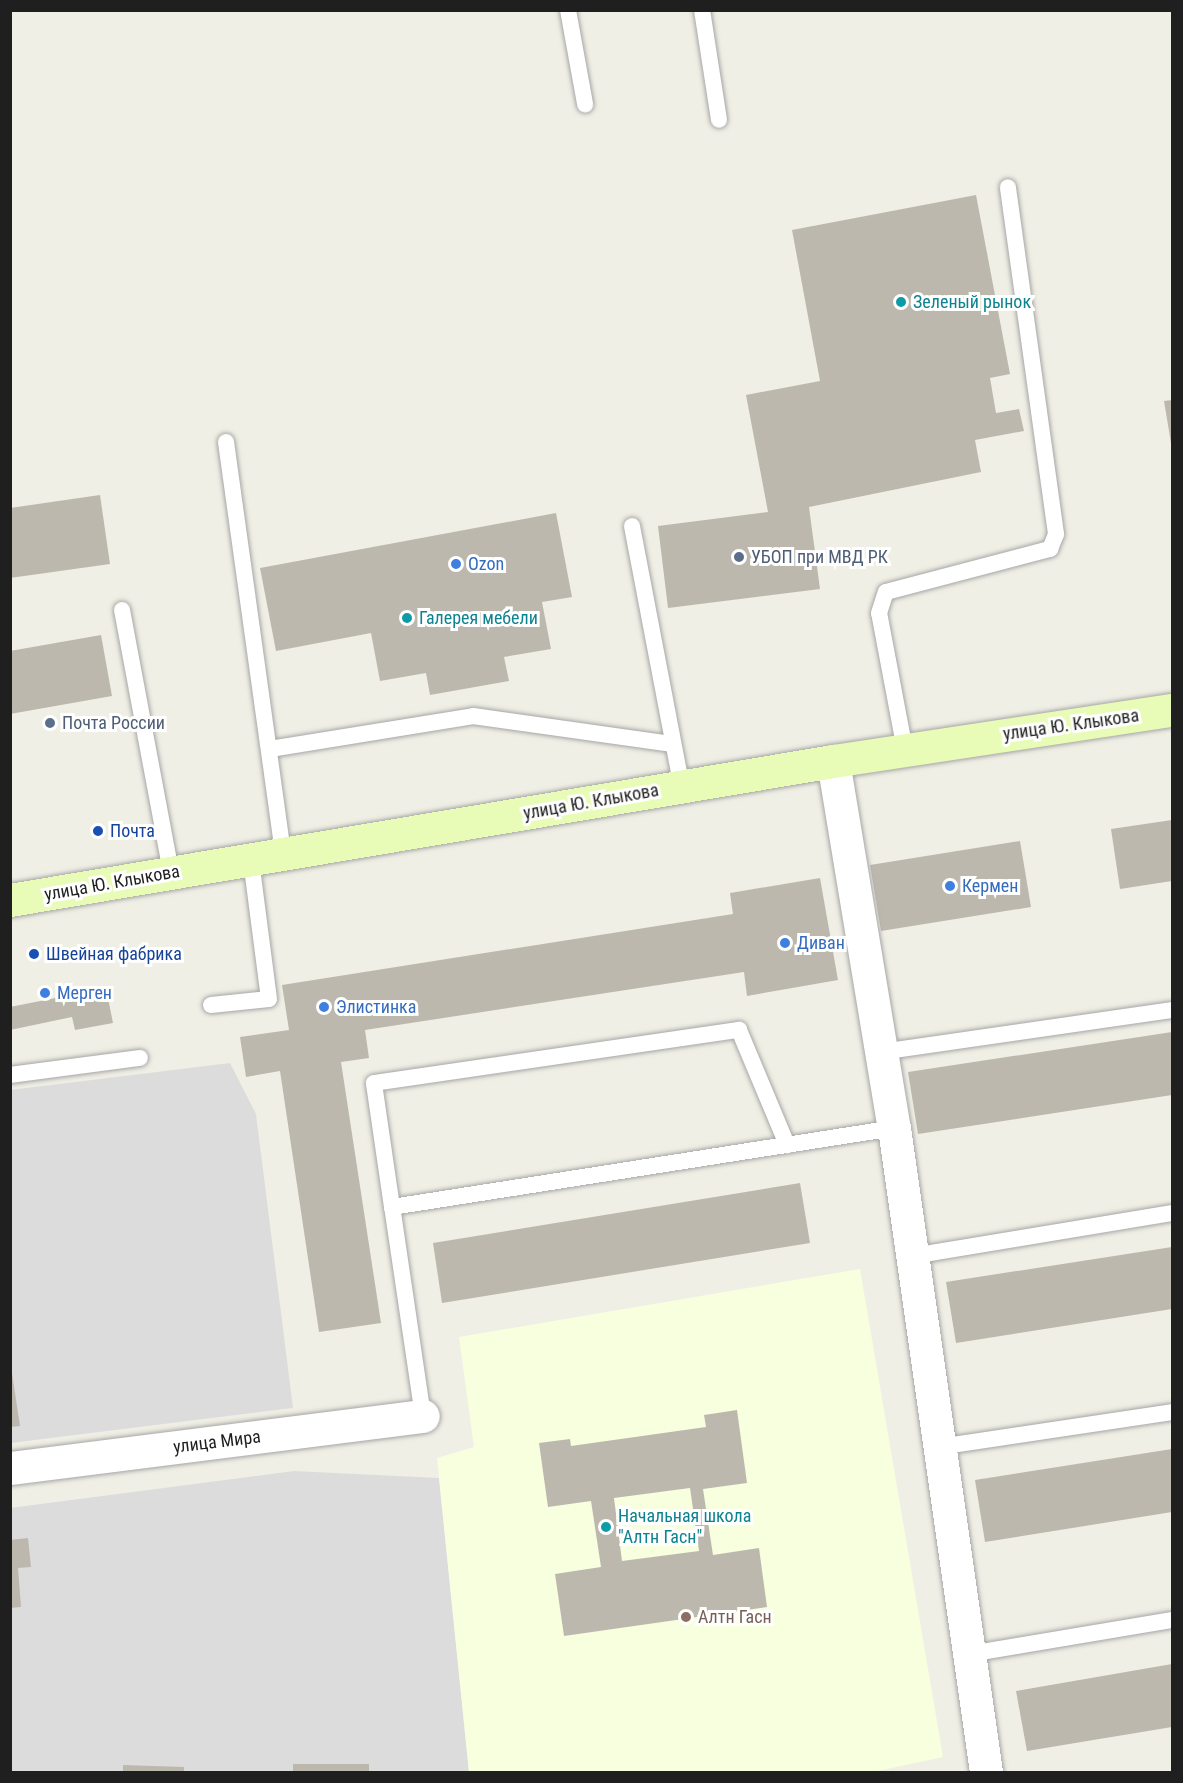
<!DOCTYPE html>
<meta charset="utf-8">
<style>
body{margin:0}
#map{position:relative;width:1183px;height:1783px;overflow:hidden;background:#f0efe5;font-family:"Roboto Condensed",sans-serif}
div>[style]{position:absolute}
.residential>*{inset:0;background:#dddcdc}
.education>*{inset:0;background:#f8ffdf}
.building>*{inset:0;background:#bdb8ae}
.roads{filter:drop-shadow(0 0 2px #a6a6a6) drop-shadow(0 0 2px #a6a6a6)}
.service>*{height:16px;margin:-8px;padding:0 8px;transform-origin:8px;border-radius:8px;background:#fff}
.minor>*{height:33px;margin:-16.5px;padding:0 16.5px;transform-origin:16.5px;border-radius:16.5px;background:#fff}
.secondary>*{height:33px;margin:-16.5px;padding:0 16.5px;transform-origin:16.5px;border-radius:16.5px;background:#e9fcb7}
.dots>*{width:16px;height:16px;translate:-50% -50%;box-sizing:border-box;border:3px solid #fff;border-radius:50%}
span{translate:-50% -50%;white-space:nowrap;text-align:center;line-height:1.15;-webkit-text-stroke:6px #fff;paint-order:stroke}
.culture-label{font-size:18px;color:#0d838f}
.left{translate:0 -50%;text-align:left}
.service-label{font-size:18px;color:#4e5e75}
.shop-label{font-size:18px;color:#366cbe}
.street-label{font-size:18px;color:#1f1f1f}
.transit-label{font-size:18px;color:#164399}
.education-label{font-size:18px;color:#785e54}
.frame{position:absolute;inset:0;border:12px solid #1f1f1f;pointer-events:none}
</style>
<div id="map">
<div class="residential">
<div style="clip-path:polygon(230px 1063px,256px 1114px,293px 1408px,11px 1443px,10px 1090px)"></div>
<div style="clip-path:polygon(294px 1471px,439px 1478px,469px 1772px,11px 1772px,10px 1508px)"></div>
</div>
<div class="education">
<div style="clip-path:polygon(860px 1269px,943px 1757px,873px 1772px,469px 1772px,437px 1458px,474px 1447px,459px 1337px)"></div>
</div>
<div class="building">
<div style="clip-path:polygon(976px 195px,1010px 374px,990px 378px,996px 413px,1019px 409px,1024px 431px,975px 440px,981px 472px,809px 507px,820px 589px,668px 608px,658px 526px,768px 512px,746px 395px,820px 381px,792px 230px)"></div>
<div style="clip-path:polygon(1172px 400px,1172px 443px,1171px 443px,1164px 401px)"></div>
<div style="clip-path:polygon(100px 495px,110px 564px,10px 578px,10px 508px)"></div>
<div style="clip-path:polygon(556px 513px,572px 597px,542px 602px,551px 649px,504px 657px,509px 681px,430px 695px,426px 673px,380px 681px,371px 633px,276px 651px,260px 568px)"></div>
<div style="clip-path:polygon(101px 635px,112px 696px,10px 714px,10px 651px)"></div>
<div style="clip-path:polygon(1172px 820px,1172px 881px,1120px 889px,1111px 829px)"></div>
<div style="clip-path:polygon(1020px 841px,1031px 907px,881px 931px,870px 865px)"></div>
<div style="clip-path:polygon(820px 878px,838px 980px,747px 996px,744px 972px,365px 1030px,369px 1058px,341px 1062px,381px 1323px,319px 1332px,280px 1071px,246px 1077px,240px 1037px,289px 1030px,282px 985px,733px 914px,730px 893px)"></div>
<div style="clip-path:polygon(106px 988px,113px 1023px,75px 1030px,72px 1017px,10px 1030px,10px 1007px)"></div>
<div style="clip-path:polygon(1172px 1032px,1172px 1095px,918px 1134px,908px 1072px)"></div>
<div style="clip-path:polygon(800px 1183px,810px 1243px,442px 1303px,433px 1243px)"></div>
<div style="clip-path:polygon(1172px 1247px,1172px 1309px,956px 1343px,946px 1282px)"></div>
<div style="clip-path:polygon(10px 1360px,20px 1426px,10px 1427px)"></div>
<div style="clip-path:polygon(evenodd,737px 1410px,747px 1483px,703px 1489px,713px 1555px,759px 1548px,767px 1607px,564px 1636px,555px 1574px,601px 1567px,591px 1501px,548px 1507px,539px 1443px,570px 1439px,571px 1446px,706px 1427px,704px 1415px,737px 1410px,690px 1488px,699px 1551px,622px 1561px,614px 1498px,690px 1488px)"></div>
<div style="clip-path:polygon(1172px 1449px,1172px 1512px,985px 1542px,975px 1480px)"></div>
<div style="clip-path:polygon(28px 1538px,31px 1567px,18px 1568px,21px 1607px,10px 1608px,10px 1540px)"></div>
<div style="clip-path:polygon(1172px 1664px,1172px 1727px,1027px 1751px,1016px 1691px)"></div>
<div style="clip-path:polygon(293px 1764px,369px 1764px,369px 1772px,293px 1772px)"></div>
<div style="clip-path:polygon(123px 1765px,184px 1767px,184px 1772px,123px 1772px)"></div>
</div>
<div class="roads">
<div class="service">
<div style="left:568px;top:10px;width:96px;rotate:79.7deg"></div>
<div style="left:702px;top:10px;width:111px;rotate:81.2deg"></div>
<div style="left:226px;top:442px;width:416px;rotate:82.1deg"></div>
<div style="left:632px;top:526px;width:266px;rotate:79.2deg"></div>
<div style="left:122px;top:610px;width:268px;rotate:79.4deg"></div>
<div style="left:270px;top:749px;width:206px;rotate:-9.2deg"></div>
<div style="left:473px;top:716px;width:200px;rotate:8deg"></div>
<div style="left:905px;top:750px;width:139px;rotate:-100.7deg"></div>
<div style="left:879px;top:613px;width:22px;rotate:-72deg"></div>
<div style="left:886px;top:592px;width:170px;rotate:-14.7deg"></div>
<div style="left:1050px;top:549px;width:16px;rotate:-68deg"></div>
<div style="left:1056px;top:534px;width:350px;rotate:-97.9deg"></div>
<div style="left:211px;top:1005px;width:58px;rotate:-5.9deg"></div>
<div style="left:269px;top:999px;width:140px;rotate:-97.4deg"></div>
<div style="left:881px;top:1052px;width:294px;rotate:-8.2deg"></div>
<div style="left:10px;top:1075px;width:131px;rotate:-7.5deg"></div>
<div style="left:392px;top:1207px;width:125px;rotate:-98.3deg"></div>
<div style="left:374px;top:1083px;width:369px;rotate:-8.3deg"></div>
<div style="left:739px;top:1030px;width:125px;rotate:67.3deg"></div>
<div style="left:912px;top:1256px;width:264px;rotate:-9.4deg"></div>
<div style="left:423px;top:1416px;width:211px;rotate:-98.4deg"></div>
<div style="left:392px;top:1207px;width:508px;rotate:-8.94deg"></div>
<div style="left:939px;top:1447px;width:236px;rotate:-8.5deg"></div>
<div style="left:969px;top:1654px;width:206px;rotate:-9.5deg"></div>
</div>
<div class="minor">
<div style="left:833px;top:761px;width:372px;rotate:80.6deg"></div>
<div style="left:894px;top:1128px;width:651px;rotate:81.87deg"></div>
<div style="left:10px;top:1468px;width:416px;rotate:-7.2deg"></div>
</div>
<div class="secondary">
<div style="left:10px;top:900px;width:835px;rotate:-9.59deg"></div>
<div style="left:833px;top:761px;width:343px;rotate:-8.6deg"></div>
</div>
</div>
<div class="dots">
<div style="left:901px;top:302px;background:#0f9aa8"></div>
<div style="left:739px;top:557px;background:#5c6f8a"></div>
<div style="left:456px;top:564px;background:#3f7fe0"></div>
<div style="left:407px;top:618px;background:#0f9aa8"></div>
<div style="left:50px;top:723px;background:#5c6f8a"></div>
<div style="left:98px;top:831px;background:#1a4fb4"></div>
<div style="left:950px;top:886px;background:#3f7fe0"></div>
<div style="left:785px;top:943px;background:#3f7fe0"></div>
<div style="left:34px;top:954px;background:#1a4fb4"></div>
<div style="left:45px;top:993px;background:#3f7fe0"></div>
<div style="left:324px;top:1007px;background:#3f7fe0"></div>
<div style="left:606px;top:1527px;background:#0f9aa8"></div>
<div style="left:686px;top:1617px;background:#8d6e63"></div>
</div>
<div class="culture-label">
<span class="left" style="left:913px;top:302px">Зеленый рынок</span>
<span class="left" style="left:419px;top:618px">Галерея мебели</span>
<span class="left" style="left:618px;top:1527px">Начальная школа<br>"Алтн Гасн"</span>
</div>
<div class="service-label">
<span class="left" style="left:751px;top:557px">УБОП при МВД РК</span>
<span class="left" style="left:62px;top:723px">Почта России</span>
</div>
<div class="shop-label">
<span class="left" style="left:468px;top:564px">Ozon</span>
<span class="left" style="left:962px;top:886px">Кермен</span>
<span class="left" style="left:797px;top:943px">Диван</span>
<span class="left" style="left:57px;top:993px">Мерген</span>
<span class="left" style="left:336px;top:1007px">Элистинка</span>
</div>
<div class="street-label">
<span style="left:1071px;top:725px;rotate:-8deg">улица Ю. Клыкова</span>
<span style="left:591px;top:802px;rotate:-10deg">улица Ю. Клыкова</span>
<span style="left:112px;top:883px;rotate:-10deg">улица Ю. Клыкова</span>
<span style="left:217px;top:1442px;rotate:-7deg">улица Мира</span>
</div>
<div class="transit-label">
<span class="left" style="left:110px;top:831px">Почта</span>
<span class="left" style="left:46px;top:954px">Швейная фабрика</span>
</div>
<div class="education-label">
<span class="left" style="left:698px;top:1617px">Алтн Гасн</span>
</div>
<div class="frame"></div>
</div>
